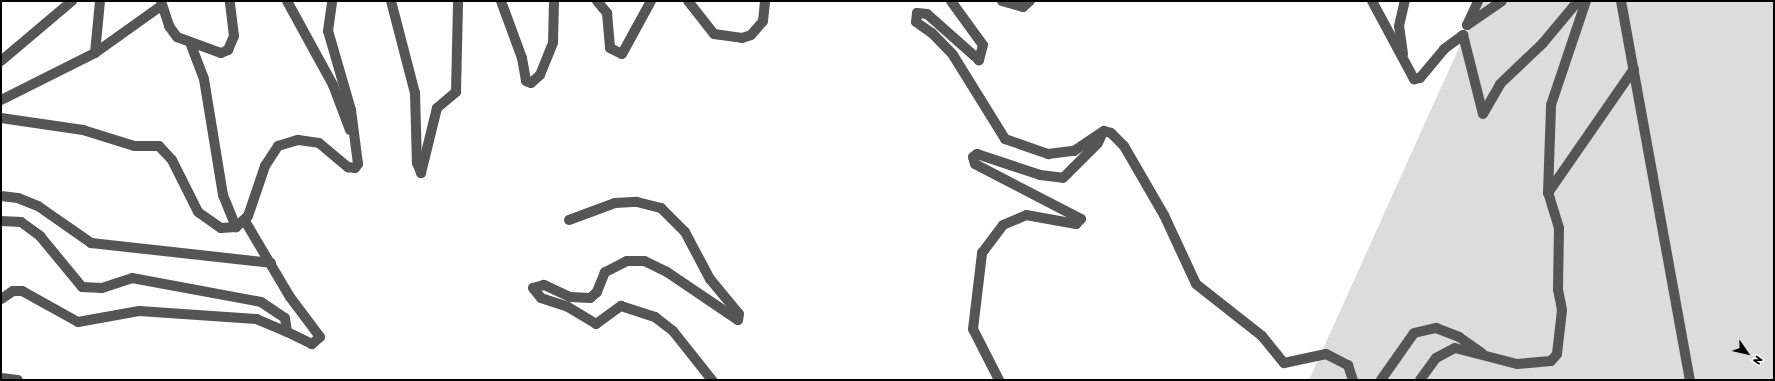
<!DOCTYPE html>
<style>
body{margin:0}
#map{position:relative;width:1775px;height:381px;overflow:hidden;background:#fff;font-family:Rubik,sans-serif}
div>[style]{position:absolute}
.green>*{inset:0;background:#dcdcdc}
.minor>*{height:10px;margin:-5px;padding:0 5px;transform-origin:5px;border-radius:5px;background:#555}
span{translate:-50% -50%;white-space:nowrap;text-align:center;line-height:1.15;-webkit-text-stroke:3.5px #fff;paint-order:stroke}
.frame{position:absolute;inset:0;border:2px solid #000;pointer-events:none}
.north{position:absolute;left:1727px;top:333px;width:40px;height:40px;-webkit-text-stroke:3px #fff;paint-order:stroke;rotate:124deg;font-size:11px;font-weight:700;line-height:16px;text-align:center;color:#000}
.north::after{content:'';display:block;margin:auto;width:14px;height:18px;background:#000;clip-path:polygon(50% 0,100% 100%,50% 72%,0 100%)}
</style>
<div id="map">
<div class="green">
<div style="clip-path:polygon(1480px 1px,1774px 1px,1774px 380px,1309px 380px)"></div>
</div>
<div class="minor">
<div style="left:161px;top:1px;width:26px;rotate:72deg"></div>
<div style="left:169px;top:26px;width:14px;rotate:54deg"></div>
<div style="left:177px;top:37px;width:47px;rotate:20deg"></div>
<div style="left:221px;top:53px;width:8px;rotate:-23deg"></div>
<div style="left:228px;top:50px;width:15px;rotate:-67deg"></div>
<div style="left:234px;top:36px;width:35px;rotate:-97deg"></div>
<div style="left:287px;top:1px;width:96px;rotate:61.3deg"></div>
<div style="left:333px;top:85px;width:48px;rotate:69.3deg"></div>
<div style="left:391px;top:1px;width:95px;rotate:75.4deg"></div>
<div style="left:415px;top:93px;width:70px;rotate:88.4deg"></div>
<div style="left:417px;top:163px;width:11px;rotate:68deg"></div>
<div style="left:421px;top:173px;width:67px;rotate:-76.2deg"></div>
<div style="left:437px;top:108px;width:25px;rotate:-40deg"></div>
<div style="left:456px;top:92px;width:91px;rotate:-88.7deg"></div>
<div style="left:501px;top:1px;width:61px;rotate:69.8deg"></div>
<div style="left:522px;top:58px;width:23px;rotate:80deg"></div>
<div style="left:526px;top:81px;width:5px;rotate:22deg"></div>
<div style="left:531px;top:83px;width:12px;rotate:-42deg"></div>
<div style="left:540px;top:75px;width:35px;rotate:-68deg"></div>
<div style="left:553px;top:42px;width:41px;rotate:-88.6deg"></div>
<div style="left:597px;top:1px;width:16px;rotate:50deg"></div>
<div style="left:607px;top:13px;width:35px;rotate:85deg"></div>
<div style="left:610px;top:48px;width:13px;rotate:27deg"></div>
<div style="left:622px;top:54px;width:60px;rotate:-61.3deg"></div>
<div style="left:688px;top:1px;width:42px;rotate:51.8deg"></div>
<div style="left:714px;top:34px;width:28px;rotate:8deg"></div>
<div style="left:742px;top:38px;width:9px;rotate:-18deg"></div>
<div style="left:751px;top:35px;width:18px;rotate:-49deg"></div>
<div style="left:763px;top:21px;width:20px;rotate:-84deg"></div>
<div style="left:951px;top:1px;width:54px;rotate:54deg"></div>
<div style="left:983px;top:45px;width:16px;rotate:105deg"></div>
<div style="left:979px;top:60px;width:69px;rotate:-138.5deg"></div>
<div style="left:927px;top:14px;width:10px;rotate:-174deg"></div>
<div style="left:917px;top:13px;width:9px;rotate:96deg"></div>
<div style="left:916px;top:22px;width:19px;rotate:35deg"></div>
<div style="left:932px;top:33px;width:30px;rotate:46deg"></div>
<div style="left:953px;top:55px;width:99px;rotate:58.2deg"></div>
<div style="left:1005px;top:139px;width:46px;rotate:19.2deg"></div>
<div style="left:1048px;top:154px;width:26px;rotate:-7deg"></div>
<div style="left:1074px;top:151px;width:36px;rotate:-34deg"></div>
<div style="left:1104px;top:131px;width:7px;rotate:16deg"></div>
<div style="left:1111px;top:133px;width:18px;rotate:45deg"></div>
<div style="left:1124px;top:146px;width:80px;rotate:59.9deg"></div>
<div style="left:1164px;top:215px;width:76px;rotate:65.1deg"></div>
<div style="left:1196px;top:284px;width:84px;rotate:38.2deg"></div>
<div style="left:1262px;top:336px;width:35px;rotate:51deg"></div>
<div style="left:1284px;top:363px;width:43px;rotate:-12.1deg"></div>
<div style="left:1326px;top:354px;width:25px;rotate:27deg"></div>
<div style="left:1348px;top:365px;width:16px;rotate:72deg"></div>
<div style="left:1002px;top:1px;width:22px;rotate:16deg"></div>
<div style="left:1023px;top:7px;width:9px;rotate:-41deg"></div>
<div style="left:1372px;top:1px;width:89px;rotate:61.7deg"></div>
<div style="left:1414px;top:79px;width:6px;rotate:-9deg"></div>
<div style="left:1420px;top:78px;width:38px;rotate:-50deg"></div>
<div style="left:1444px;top:49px;width:24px;rotate:-36deg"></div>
<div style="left:1463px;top:35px;width:81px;rotate:75.8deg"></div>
<div style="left:1483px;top:114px;width:34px;rotate:-60deg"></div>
<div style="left:1500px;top:84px;width:59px;rotate:-43.6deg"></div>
<div style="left:1543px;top:43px;width:55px;rotate:-50.2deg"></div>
<div style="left:1621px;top:1px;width:385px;rotate:79.7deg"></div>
<div style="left:1467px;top:25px;width:42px;rotate:-34.4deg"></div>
<div style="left:1467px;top:25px;width:26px;rotate:-65deg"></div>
<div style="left:191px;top:45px;width:36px;rotate:69deg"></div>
<div style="left:204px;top:79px;width:118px;rotate:80.7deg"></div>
<div style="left:223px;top:195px;width:35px;rotate:68deg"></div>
<div style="left:95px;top:53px;width:52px;rotate:-84.5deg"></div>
<div style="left:1403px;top:54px;width:28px;rotate:-98deg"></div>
<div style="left:1399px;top:26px;width:26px;rotate:-77deg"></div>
<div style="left:1px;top:61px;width:93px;rotate:-40.2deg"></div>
<div style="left:1px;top:100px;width:105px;rotate:-26.6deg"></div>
<div style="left:95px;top:53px;width:81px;rotate:-35.5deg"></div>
<div style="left:1px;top:118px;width:83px;rotate:8.3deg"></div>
<div style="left:83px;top:130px;width:53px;rotate:17.4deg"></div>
<div style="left:134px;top:146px;width:25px"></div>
<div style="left:159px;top:146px;width:19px;rotate:47deg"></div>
<div style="left:172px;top:160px;width:58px;rotate:63.4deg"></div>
<div style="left:198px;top:212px;width:28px;rotate:35deg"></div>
<div style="left:221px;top:228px;width:15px;rotate:-4deg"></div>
<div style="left:236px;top:227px;width:16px;rotate:-43deg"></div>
<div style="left:248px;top:216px;width:53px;rotate:-71.2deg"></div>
<div style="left:265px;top:166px;width:24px;rotate:-57deg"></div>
<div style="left:278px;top:146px;width:21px;rotate:-17deg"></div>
<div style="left:298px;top:140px;width:21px;rotate:8deg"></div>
<div style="left:319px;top:143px;width:38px;rotate:40deg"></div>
<div style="left:348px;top:167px;width:7px;rotate:8deg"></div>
<div style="left:355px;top:168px;width:5px;rotate:-53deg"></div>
<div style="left:358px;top:164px;width:54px;rotate:-97.4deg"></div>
<div style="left:351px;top:110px;width:82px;rotate:-106.2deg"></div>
<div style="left:328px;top:31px;width:30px;rotate:-82deg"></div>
<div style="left:1548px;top:193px;width:151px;rotate:-55.3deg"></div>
<div style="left:1px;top:196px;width:17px;rotate:7deg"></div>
<div style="left:18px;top:198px;width:22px;rotate:22deg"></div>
<div style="left:38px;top:206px;width:65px;rotate:34.9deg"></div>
<div style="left:91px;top:243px;width:181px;rotate:6.3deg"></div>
<div style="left:569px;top:220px;width:49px;rotate:-20.3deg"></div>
<div style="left:615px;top:203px;width:22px;rotate:-3deg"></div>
<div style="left:637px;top:202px;width:25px;rotate:14deg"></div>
<div style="left:661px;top:208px;width:34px;rotate:45deg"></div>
<div style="left:685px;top:232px;width:53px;rotate:62deg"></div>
<div style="left:710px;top:279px;width:45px;rotate:50.4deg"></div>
<div style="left:739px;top:314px;width:6px;rotate:99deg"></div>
<div style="left:738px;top:320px;width:86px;rotate:-145.9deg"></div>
<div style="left:667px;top:272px;width:25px;rotate:-154deg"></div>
<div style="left:644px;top:261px;width:17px;rotate:180deg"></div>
<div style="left:627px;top:261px;width:25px;rotate:153deg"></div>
<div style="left:605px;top:272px;width:22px;rotate:112deg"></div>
<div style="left:597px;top:292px;width:9px;rotate:139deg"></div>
<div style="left:590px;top:298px;width:20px;rotate:-177deg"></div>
<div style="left:570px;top:297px;width:29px;rotate:-155deg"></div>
<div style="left:544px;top:285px;width:11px;rotate:165deg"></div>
<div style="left:533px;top:288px;width:13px;rotate:51deg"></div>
<div style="left:541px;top:298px;width:28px;rotate:18deg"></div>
<div style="left:568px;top:307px;width:33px;rotate:31deg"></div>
<div style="left:596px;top:324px;width:31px;rotate:-36deg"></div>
<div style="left:621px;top:306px;width:36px;rotate:18deg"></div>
<div style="left:655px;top:317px;width:23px;rotate:38deg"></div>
<div style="left:673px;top:331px;width:63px;rotate:51.5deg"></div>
<div style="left:1px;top:221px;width:20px;rotate:3deg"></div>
<div style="left:21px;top:222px;width:24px;rotate:36deg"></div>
<div style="left:40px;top:236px;width:66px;rotate:50.5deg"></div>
<div style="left:82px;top:287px;width:20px;rotate:3deg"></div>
<div style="left:102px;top:288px;width:32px;rotate:-18deg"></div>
<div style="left:132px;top:278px;width:131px;rotate:10.5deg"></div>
<div style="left:261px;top:302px;width:29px;rotate:34deg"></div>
<div style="left:285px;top:318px;width:14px;rotate:82deg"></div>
<div style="left:287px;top:332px;width:33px;rotate:-157deg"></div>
<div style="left:257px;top:319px;width:118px;rotate:-176.1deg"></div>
<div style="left:139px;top:311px;width:62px;rotate:169.8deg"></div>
<div style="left:78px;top:322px;width:64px;rotate:-151deg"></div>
<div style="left:22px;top:291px;width:9px;rotate:180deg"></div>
<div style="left:13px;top:291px;width:14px;rotate:146deg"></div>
<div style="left:245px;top:221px;width:88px;rotate:59.4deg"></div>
<div style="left:290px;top:297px;width:50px;rotate:53.1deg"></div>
<div style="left:320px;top:337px;width:11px;rotate:139deg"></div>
<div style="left:312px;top:344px;width:28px;rotate:-154deg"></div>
<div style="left:1px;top:378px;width:17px;rotate:7deg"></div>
<div style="left:999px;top:380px;width:57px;rotate:-117deg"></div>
<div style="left:973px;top:329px;width:77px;rotate:-83.2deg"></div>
<div style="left:982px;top:253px;width:35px;rotate:-53deg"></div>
<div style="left:1003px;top:225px;width:25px;rotate:-23deg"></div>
<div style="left:1026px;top:215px;width:51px;rotate:10.2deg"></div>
<div style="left:1076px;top:224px;width:7px;rotate:-45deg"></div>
<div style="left:1081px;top:219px;width:119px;rotate:-152.6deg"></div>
<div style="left:975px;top:164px;width:7px;rotate:-106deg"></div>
<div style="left:973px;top:157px;width:5px;rotate:-37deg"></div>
<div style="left:977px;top:154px;width:66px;rotate:18.4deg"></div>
<div style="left:1040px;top:175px;width:23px;rotate:7deg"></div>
<div style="left:1063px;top:178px;width:49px;rotate:-45deg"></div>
<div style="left:1098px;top:143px;width:12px;rotate:-66deg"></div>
<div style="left:1381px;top:380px;width:57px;rotate:-54.9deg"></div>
<div style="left:1414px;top:333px;width:23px;rotate:-13deg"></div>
<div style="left:1436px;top:328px;width:25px;rotate:21deg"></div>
<div style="left:1459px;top:337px;width:28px;rotate:35deg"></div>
<div style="left:1420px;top:380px;width:27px;rotate:-54deg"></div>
<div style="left:1436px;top:358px;width:21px;rotate:-28deg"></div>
<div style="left:1455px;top:348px;width:64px;rotate:14.5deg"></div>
<div style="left:1517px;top:364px;width:34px;rotate:-5deg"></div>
<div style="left:1551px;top:361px;width:9px;rotate:-49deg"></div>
<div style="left:1557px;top:354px;width:44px;rotate:-83.5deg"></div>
<div style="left:1562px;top:310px;width:20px;rotate:-101deg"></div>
<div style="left:1558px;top:290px;width:62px;rotate:-89.1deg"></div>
<div style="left:1559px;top:228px;width:37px;rotate:-107deg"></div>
<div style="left:1548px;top:193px;width:88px;rotate:-88deg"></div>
<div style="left:1551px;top:105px;width:110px;rotate:-71.4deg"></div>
</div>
<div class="frame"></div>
<div class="north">N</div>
</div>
